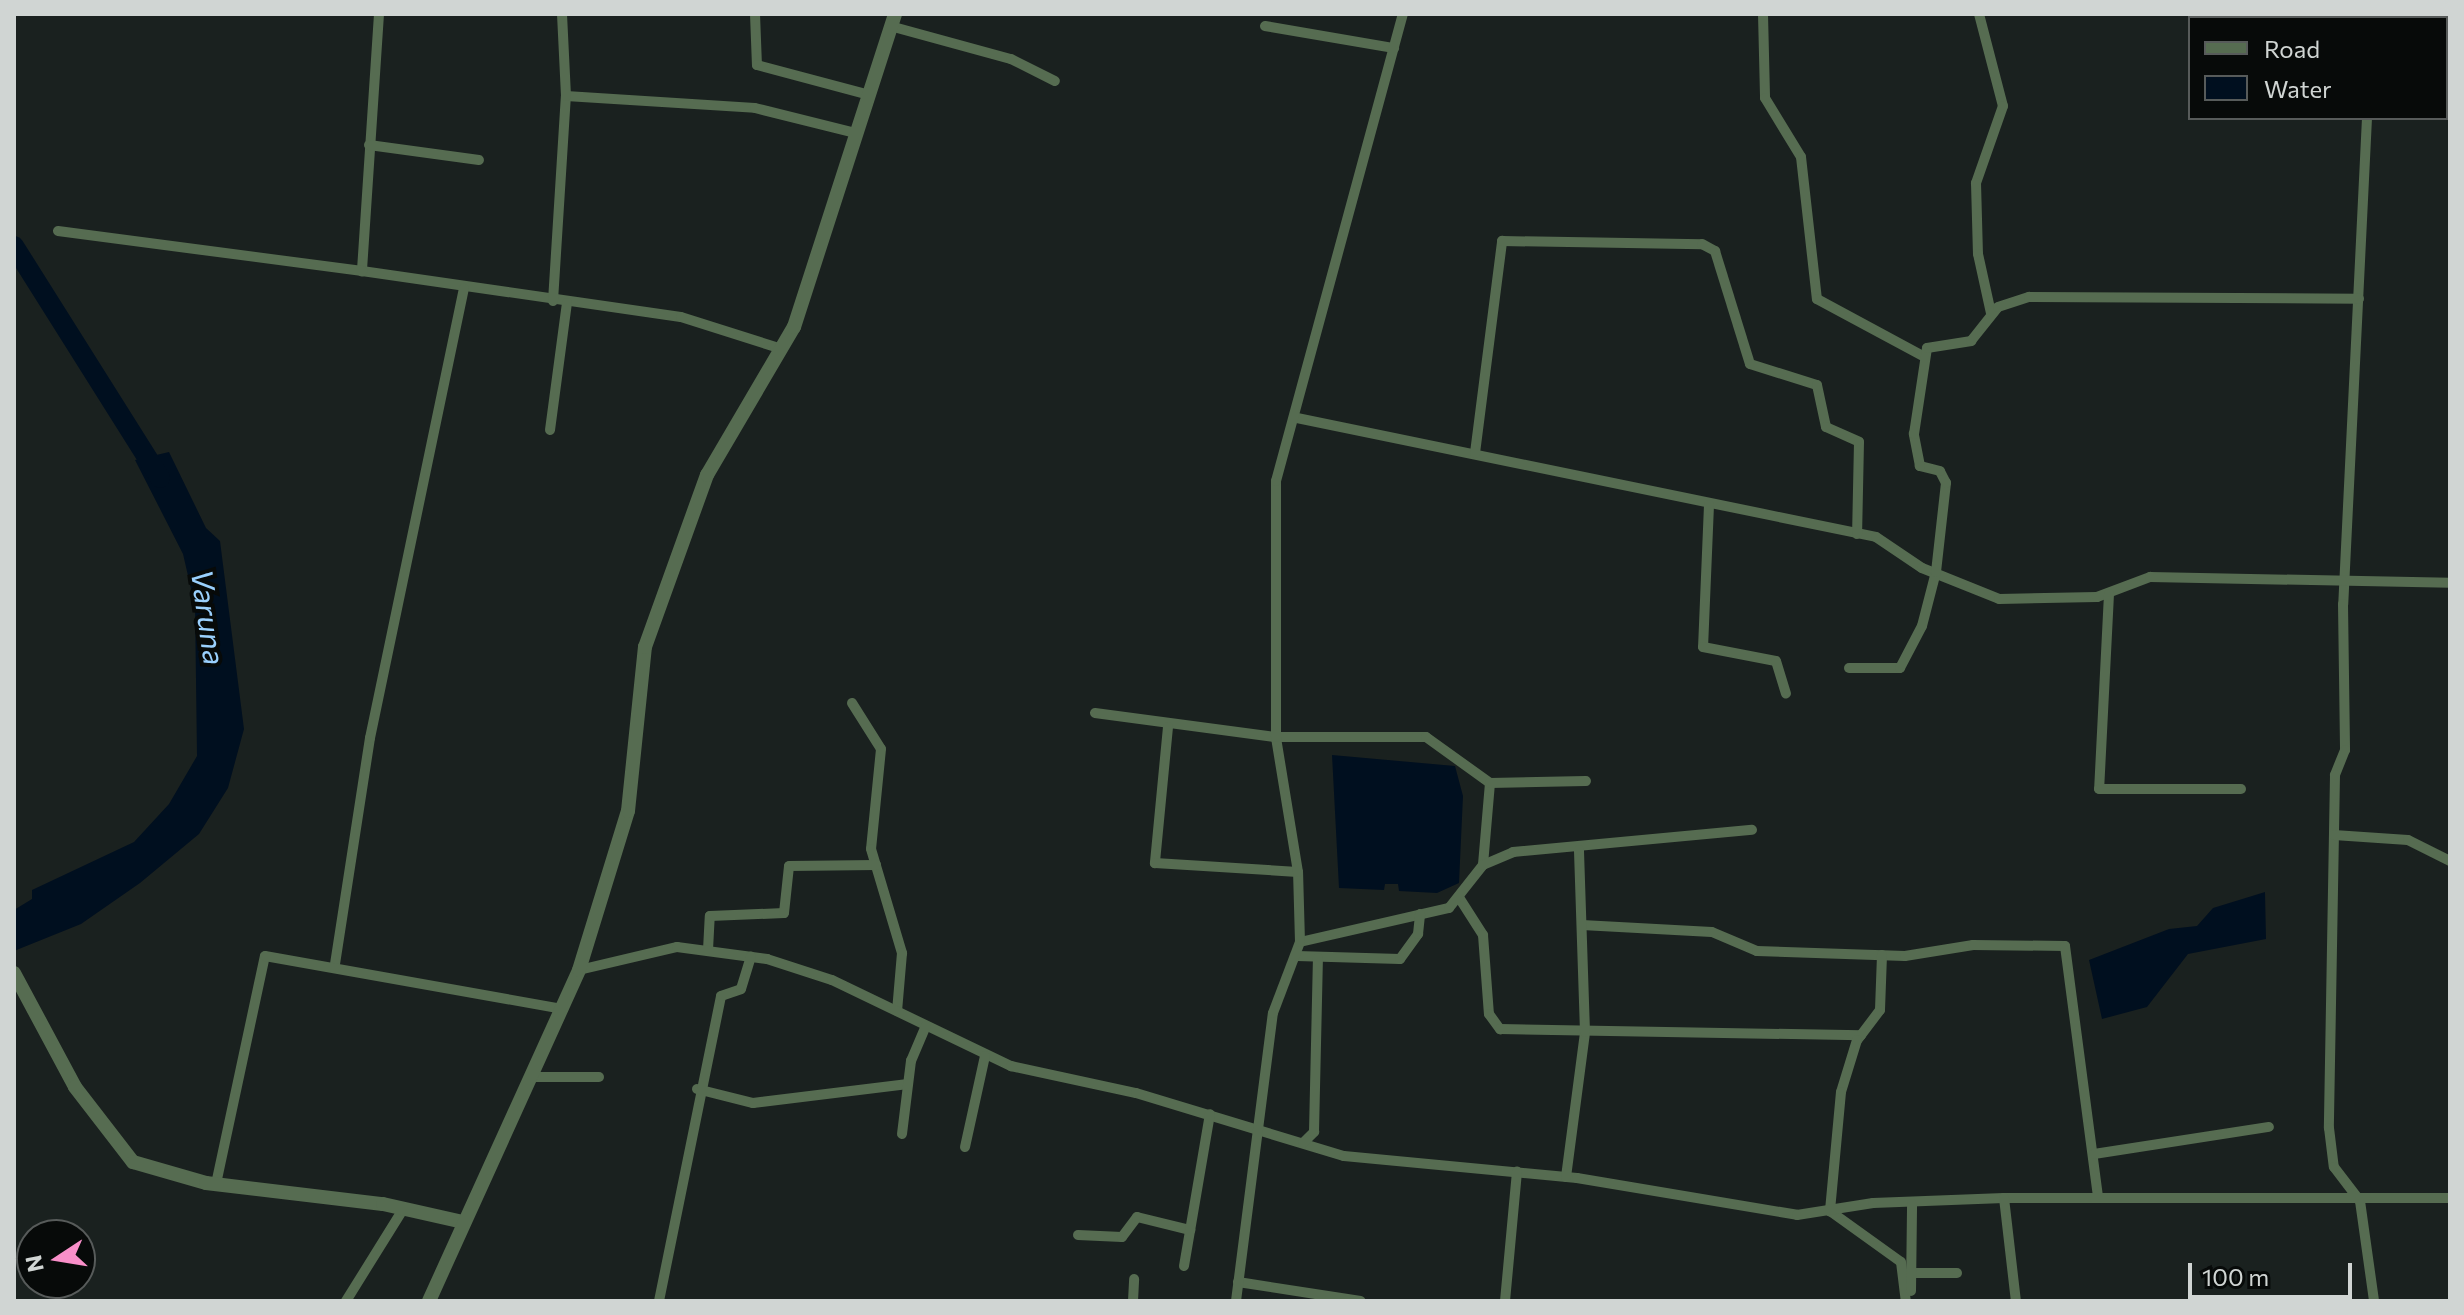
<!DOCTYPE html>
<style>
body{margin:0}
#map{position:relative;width:2464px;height:1315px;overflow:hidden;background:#1a211f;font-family:Commissioner,sans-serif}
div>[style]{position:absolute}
.water>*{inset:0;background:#000f1f}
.stream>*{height:3px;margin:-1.5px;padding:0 1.5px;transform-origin:1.5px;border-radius:1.5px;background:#000f1f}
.river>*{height:20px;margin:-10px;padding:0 10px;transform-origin:10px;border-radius:10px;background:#000f1f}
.minor>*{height:10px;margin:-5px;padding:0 5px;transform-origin:5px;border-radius:5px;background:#566c51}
.tertiary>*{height:14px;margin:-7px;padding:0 7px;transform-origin:7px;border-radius:7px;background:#566c51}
span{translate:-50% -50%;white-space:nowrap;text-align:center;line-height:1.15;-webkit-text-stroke:8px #070a09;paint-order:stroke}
.water-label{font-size:30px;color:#9ad0fd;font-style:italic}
.frame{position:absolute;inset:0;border:16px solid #d0d5d3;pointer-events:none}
.legend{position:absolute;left:2188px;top:16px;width:260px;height:104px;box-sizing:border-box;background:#070a09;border:2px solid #575b5a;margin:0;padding:10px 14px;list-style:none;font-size:24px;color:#d0d5d3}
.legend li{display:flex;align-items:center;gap:16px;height:40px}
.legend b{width:40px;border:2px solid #575b5a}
.north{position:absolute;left:16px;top:1219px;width:80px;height:80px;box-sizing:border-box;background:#070a09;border:2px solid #575b5a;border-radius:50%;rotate:258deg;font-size:22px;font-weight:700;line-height:32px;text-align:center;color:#d0d5d3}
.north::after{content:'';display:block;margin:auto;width:28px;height:36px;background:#f98fc9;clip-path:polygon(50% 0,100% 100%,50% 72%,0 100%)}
.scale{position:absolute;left:2188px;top:1263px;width:164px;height:36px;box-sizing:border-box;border:4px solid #d0d5d3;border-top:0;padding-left:10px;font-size:24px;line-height:28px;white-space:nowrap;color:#d0d5d3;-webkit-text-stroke:6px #070a09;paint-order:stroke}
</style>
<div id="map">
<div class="water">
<div style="clip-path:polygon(169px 452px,206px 528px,220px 541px,244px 729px,228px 788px,199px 834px,140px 883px,81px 924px,14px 951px,14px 910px,32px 899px,32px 890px,134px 842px,169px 804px,197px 756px,195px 606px,183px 554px,135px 460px)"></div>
<div style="clip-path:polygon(1332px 755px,1455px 766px,1463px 796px,1459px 883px,1437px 893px,1399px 891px,1398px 884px,1385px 884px,1384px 890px,1339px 888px)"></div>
<div style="clip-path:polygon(2265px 892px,2266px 939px,2188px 954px,2147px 1007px,2102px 1019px,2089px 960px,2169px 929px,2197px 926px,2213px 908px)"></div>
</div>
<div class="stream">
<div style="left:14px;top:1239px;width:6px;rotate:90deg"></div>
</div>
<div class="river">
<div style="left:14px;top:246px;width:274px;rotate:57.8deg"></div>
</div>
<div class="minor">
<div style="left:379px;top:14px;width:258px;rotate:93.8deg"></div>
<div style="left:362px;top:271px;width:322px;rotate:8.2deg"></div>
<div style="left:681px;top:317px;width:106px;rotate:17.6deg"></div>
<div style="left:755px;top:14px;width:51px;rotate:87.8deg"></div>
<div style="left:757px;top:65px;width:113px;rotate:14.9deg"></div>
<div style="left:1763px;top:14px;width:84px;rotate:88.6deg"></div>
<div style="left:1765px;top:98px;width:69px;rotate:58.6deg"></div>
<div style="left:1801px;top:157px;width:143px;rotate:83.6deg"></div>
<div style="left:1817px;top:299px;width:120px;rotate:28.3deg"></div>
<div style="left:1979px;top:14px;width:95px;rotate:75.4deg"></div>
<div style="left:2003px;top:106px;width:82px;rotate:109.3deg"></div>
<div style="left:1976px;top:183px;width:71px;rotate:88.4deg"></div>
<div style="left:1978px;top:254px;width:60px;rotate:77.6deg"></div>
<div style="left:2218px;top:14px;width:33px;rotate:7deg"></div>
<div style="left:890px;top:26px;width:125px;rotate:15.3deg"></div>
<div style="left:1011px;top:59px;width:49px;rotate:26.6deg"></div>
<div style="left:1265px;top:26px;width:131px;rotate:9.7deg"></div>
<div style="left:2446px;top:28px;width:4px;rotate:-27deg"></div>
<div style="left:566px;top:96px;width:189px;rotate:3.6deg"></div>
<div style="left:755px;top:108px;width:103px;rotate:14deg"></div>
<div style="left:2367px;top:118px;width:487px;rotate:92.8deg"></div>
<div style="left:2343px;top:604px;width:146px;rotate:89.2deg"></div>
<div style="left:2345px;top:750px;width:27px;rotate:112deg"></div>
<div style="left:2335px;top:775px;width:353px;rotate:91deg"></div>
<div style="left:2329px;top:1128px;width:39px;rotate:83deg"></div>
<div style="left:2334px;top:1167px;width:43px;rotate:52.6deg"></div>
<div style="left:2360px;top:1201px;width:101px;rotate:82deg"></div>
<div style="left:369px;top:145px;width:111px;rotate:7.8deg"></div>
<div style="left:58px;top:231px;width:307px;rotate:7.5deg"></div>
<div style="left:553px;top:301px;width:205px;rotate:-86.4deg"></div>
<div style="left:566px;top:96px;width:82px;rotate:-92.8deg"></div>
<div style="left:1297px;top:418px;width:591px;rotate:11.61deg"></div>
<div style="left:1876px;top:537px;width:55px;rotate:34deg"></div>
<div style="left:1922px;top:568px;width:83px;rotate:21.9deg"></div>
<div style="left:1999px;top:599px;width:98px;rotate:-1.2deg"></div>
<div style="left:2097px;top:597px;width:57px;rotate:-20.7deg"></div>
<div style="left:2150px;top:577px;width:300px;rotate:1.1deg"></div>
<div style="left:550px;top:430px;width:128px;rotate:-82.4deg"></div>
<div style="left:1475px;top:453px;width:214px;rotate:-82.7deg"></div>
<div style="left:1502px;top:241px;width:200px;rotate:0.9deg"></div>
<div style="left:1702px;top:244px;width:15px;rotate:28deg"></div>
<div style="left:1715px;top:251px;width:118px;rotate:72.8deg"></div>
<div style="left:1750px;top:364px;width:70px;rotate:17.4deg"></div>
<div style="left:1817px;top:385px;width:43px;rotate:77.9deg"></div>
<div style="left:1826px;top:427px;width:36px;rotate:24deg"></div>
<div style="left:1859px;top:442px;width:92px;rotate:91.2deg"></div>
<div style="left:1709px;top:505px;width:142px;rotate:92.4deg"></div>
<div style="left:1703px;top:647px;width:74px;rotate:10.9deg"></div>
<div style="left:1776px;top:661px;width:34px;rotate:73deg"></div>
<div style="left:2109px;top:594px;width:195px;rotate:92.9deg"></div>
<div style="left:2099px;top:789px;width:142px"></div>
<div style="left:1849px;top:668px;width:51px"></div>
<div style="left:1900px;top:668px;width:47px;rotate:-62.4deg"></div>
<div style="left:1922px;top:626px;width:56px;rotate:-75.5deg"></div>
<div style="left:1936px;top:572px;width:90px;rotate:-83.6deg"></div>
<div style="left:1946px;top:483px;width:13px;rotate:-117deg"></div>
<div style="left:1940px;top:471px;width:21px;rotate:-166deg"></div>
<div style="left:1920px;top:466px;width:33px;rotate:-101deg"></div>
<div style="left:1914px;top:434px;width:87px;rotate:-81.4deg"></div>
<div style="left:1927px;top:348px;width:45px;rotate:-9deg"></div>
<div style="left:1971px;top:341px;width:43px;rotate:-51.5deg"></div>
<div style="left:1998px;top:307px;width:33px;rotate:-18deg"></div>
<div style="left:2029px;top:297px;width:330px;rotate:0.3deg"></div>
<div style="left:852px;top:703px;width:54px;rotate:57.8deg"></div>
<div style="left:881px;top:749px;width:100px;rotate:95.7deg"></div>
<div style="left:871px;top:849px;width:109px;rotate:73.4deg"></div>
<div style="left:902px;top:953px;width:58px;rotate:94.9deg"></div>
<div style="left:1095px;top:713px;width:183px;rotate:7.6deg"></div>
<div style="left:1276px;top:737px;width:150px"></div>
<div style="left:1426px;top:737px;width:79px;rotate:35.7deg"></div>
<div style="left:1490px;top:783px;width:82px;rotate:94.9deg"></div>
<div style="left:1168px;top:727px;width:137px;rotate:95.5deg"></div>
<div style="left:1155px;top:863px;width:143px;rotate:3.6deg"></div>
<div style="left:1490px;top:783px;width:96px;rotate:-1.2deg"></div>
<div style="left:2334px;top:835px;width:74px;rotate:3.9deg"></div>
<div style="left:2408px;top:840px;width:47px;rotate:26.6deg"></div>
<div style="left:1460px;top:899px;width:43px;rotate:57.4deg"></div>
<div style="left:1483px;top:935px;width:79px;rotate:85.7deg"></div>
<div style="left:1489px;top:1014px;width:19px;rotate:54deg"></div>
<div style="left:1500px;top:1029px;width:361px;rotate:1deg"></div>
<div style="left:1582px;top:925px;width:130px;rotate:3.1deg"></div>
<div style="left:1712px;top:932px;width:49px;rotate:22.9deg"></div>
<div style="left:1757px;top:951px;width:148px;rotate:1.9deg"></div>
<div style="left:1905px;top:956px;width:69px;rotate:-9.2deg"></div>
<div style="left:1973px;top:945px;width:92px;rotate:0.6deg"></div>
<div style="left:2065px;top:946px;width:251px;rotate:82.5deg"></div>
<div style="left:1300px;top:942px;width:153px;rotate:-12.9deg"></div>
<div style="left:1449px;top:908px;width:55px;rotate:-51.7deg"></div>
<div style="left:1483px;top:865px;width:33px;rotate:-23deg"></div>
<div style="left:1513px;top:852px;width:240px;rotate:-5.3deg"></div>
<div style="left:708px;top:950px;width:34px;rotate:-87deg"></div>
<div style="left:710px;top:916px;width:74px;rotate:-2.3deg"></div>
<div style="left:784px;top:913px;width:47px;rotate:-83.9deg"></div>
<div style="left:789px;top:866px;width:87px;rotate:-0.7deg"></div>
<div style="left:1882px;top:955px;width:55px;rotate:92.1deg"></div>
<div style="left:1880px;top:1010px;width:38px;rotate:127deg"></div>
<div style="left:1857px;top:1040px;width:54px;rotate:107.1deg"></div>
<div style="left:1841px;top:1092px;width:120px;rotate:95.3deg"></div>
<div style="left:1830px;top:1211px;width:87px;rotate:35.7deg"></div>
<div style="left:1901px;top:1262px;width:39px;rotate:83deg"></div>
<div style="left:1297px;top:956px;width:103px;rotate:1.7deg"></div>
<div style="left:1400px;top:959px;width:31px;rotate:-54deg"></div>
<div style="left:1418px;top:934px;width:20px;rotate:-84deg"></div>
<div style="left:335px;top:964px;width:229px;rotate:-81.2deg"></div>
<div style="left:370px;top:738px;width:459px;rotate:-78.2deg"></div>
<div style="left:579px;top:970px;width:101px;rotate:-13.2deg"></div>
<div style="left:677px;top:947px;width:91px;rotate:7.6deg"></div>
<div style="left:767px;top:959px;width:68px;rotate:17.9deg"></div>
<div style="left:832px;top:980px;width:199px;rotate:25.7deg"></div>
<div style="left:1011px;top:1066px;width:128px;rotate:12.2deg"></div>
<div style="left:1136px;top:1093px;width:217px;rotate:16.9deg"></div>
<div style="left:1344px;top:1156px;width:234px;rotate:5.4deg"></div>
<div style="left:1577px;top:1178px;width:223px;rotate:9.5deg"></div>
<div style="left:1797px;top:1215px;width:77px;rotate:-9deg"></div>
<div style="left:1873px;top:1203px;width:131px;rotate:-2.2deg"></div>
<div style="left:2004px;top:1198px;width:446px"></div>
<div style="left:530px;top:1077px;width:69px"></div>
<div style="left:697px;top:1089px;width:58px;rotate:14deg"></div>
<div style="left:753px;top:1103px;width:156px;rotate:-7deg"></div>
<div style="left:902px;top:1134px;width:74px;rotate:-83deg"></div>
<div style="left:911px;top:1061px;width:38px;rotate:-67deg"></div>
<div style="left:1303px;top:1143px;width:16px;rotate:-45deg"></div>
<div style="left:1314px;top:1132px;width:174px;rotate:-88.7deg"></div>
<div style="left:965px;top:1147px;width:93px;rotate:-77.6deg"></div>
<div style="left:2094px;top:1154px;width:177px;rotate:-8.8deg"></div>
<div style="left:1566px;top:1177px;width:146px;rotate:-82.5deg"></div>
<div style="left:1585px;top:1032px;width:182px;rotate:-91.9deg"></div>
<div style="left:216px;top:1184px;width:233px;rotate:-77.9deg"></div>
<div style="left:265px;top:956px;width:303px;rotate:10.1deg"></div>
<div style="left:2004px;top:1198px;width:104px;rotate:83.4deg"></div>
<div style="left:1078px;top:1235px;width:44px;rotate:2.6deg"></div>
<div style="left:1122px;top:1237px;width:25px;rotate:-53deg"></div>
<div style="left:1137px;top:1217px;width:55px;rotate:13.8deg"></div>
<div style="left:1184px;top:1266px;width:154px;rotate:-80.3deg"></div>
<div style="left:1911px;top:1273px;width:46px"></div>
<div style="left:1238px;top:1282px;width:124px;rotate:8.8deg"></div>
<div style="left:1911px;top:1291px;width:87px;rotate:-89.3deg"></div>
<div style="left:346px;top:1301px;width:106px;rotate:-58.1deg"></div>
<div style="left:659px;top:1301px;width:311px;rotate:-78.5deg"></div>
<div style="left:721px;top:996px;width:21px;rotate:-19deg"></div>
<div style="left:741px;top:989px;width:34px;rotate:-73deg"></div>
<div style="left:1133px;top:1301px;width:22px;rotate:-87deg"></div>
<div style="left:1236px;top:1301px;width:290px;rotate:-82.7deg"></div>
<div style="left:1273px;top:1013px;width:76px;rotate:-69.2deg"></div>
<div style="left:1300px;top:942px;width:70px;rotate:-91.6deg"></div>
<div style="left:1298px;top:872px;width:137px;rotate:-99.3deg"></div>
<div style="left:1276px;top:737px;width:256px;rotate:-90deg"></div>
<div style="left:1276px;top:481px;width:484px;rotate:-74.8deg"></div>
<div style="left:1505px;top:1301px;width:130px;rotate:-84.7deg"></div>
</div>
<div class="tertiary">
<div style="left:14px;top:973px;width:129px;rotate:61.8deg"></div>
<div style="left:75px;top:1087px;width:95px;rotate:52.3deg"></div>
<div style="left:133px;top:1162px;width:76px;rotate:16deg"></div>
<div style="left:206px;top:1183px;width:178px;rotate:6.8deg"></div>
<div style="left:383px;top:1204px;width:82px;rotate:12.7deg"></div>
<div style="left:429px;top:1301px;width:363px;rotate:-65.6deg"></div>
<div style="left:579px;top:970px;width:166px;rotate:-72.9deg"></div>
<div style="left:628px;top:811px;width:165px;rotate:-84.1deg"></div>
<div style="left:645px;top:647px;width:183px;rotate:-70.2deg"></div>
<div style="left:707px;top:475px;width:172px;rotate:-59.6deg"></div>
<div style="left:794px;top:327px;width:329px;rotate:-72.1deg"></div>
</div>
<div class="water-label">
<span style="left:209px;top:617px;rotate:82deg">Varuna</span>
</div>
<div class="frame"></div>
<ul class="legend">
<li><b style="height:10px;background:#566c51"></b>Road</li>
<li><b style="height:22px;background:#000f1f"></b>Water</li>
</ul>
<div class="north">N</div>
<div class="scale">100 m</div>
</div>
